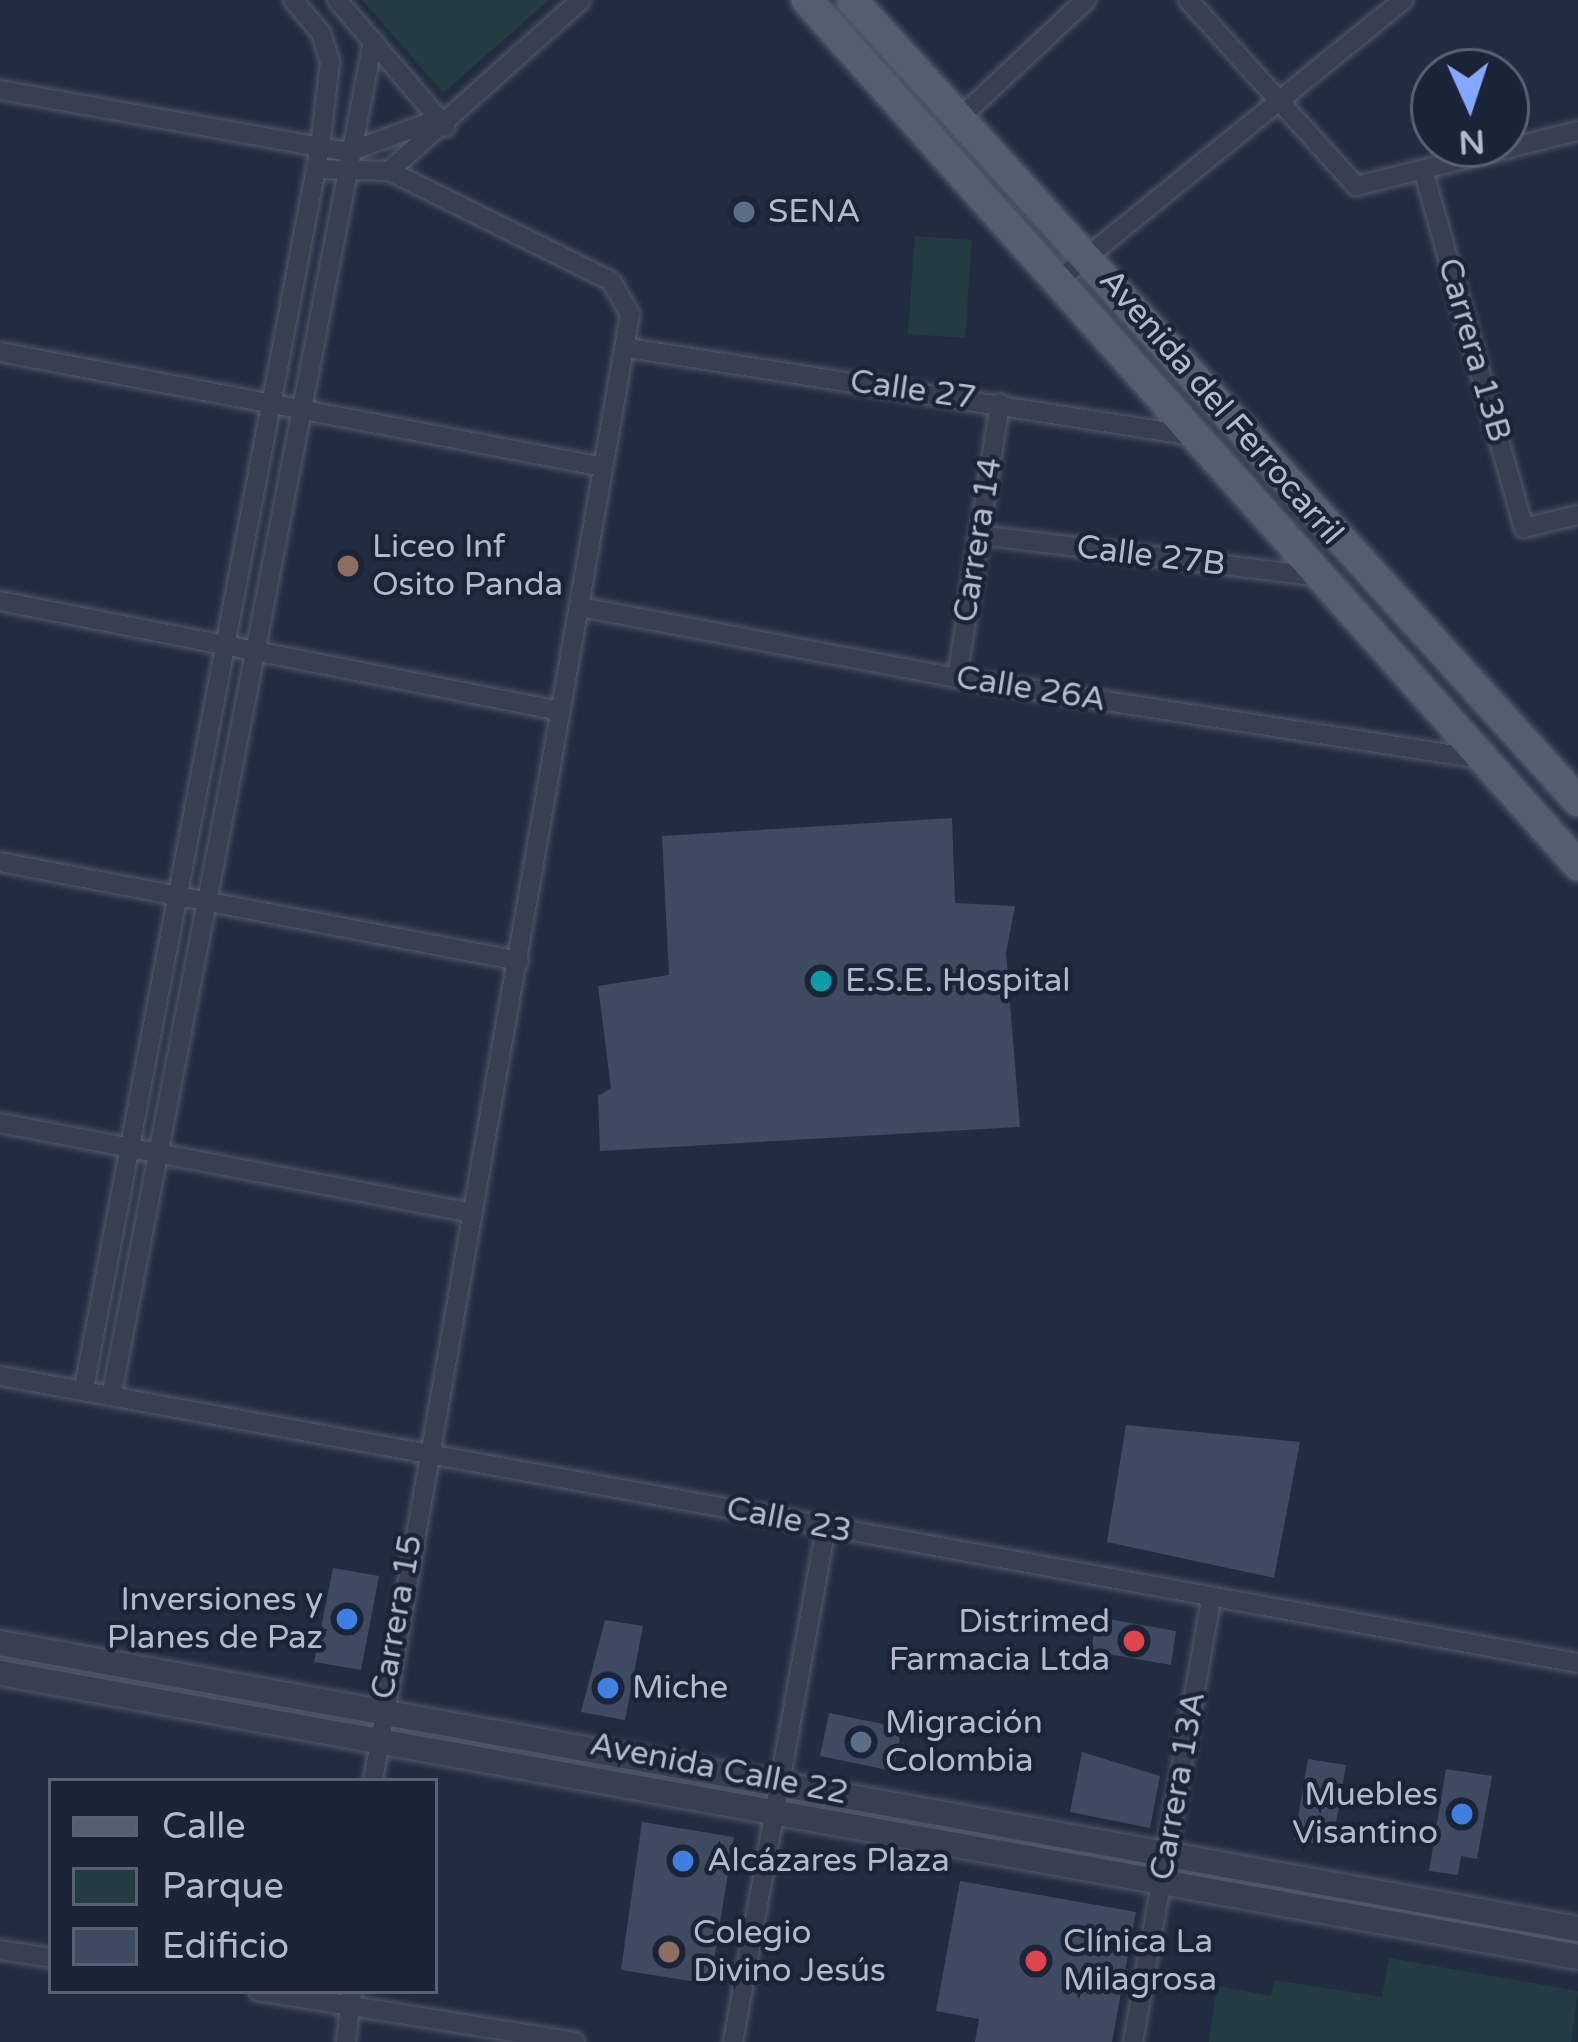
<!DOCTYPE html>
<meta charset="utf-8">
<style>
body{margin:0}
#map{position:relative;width:1578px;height:2042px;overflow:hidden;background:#222c41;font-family:"Varela Round",sans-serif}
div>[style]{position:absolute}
.green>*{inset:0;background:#243b42}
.building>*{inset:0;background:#3e4a60}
.roads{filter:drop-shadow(0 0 3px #525a6b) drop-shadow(0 0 3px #525a6b)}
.minor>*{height:18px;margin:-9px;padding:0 9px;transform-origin:9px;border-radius:9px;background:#373f50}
.tertiary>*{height:24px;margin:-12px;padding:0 12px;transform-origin:12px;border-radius:12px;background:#373f50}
.primary>*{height:30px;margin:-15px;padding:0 15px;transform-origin:15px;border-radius:15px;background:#545e71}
.dots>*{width:33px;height:33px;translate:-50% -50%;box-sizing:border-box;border:6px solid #1b2436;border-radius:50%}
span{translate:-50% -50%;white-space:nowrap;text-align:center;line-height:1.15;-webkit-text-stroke:9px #1b2436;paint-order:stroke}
.poi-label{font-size:33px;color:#b3bacb}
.left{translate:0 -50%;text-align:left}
.right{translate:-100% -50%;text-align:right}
.street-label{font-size:33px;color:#b3bacb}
.legend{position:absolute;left:48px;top:1778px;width:390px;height:216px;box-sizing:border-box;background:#1b2436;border:3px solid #586072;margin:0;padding:15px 21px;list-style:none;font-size:36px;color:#b3bacb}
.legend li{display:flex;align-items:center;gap:24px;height:60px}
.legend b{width:60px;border:3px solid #586072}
.north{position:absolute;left:1410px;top:48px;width:120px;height:120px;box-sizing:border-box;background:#1b2436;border:3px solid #586072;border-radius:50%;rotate:177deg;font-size:33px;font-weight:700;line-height:48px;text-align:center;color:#b3bacb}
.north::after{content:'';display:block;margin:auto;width:42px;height:54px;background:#84a8ff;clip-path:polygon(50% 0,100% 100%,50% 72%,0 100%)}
</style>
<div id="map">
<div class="green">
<div style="clip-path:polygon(362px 0,549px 0,443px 93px)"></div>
<div style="clip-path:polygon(915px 236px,972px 240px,965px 338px,908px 334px)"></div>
<div style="clip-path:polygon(1389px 1958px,1578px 1991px,1571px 2042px,1209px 2042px,1217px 1986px,1271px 1996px,1274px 1980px,1382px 1997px)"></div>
</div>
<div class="building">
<div style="clip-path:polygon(952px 818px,955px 903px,1015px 906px,1006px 953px,1020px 1127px,600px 1151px,598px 1096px,611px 1088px,598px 986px,669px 975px,662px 836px)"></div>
<div style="clip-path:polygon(1126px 1425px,1300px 1442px,1274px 1578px,1107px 1542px)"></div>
<div style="clip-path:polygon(333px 1568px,379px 1576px,361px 1670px,314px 1662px)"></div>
<div style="clip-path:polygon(1097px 1617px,1176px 1631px,1171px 1665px,1091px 1651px)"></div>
<div style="clip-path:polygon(605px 1620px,643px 1626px,625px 1720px,581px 1712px)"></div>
<div style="clip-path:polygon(829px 1713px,902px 1728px,893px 1771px,820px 1756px)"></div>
<div style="clip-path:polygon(1082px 1752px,1160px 1776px,1150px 1828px,1070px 1812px)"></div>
<div style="clip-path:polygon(1308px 1759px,1346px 1765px,1332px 1846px,1294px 1840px)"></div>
<div style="clip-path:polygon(1446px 1769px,1492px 1776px,1477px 1859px,1461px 1856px,1458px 1875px,1429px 1871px)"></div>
<div style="clip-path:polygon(642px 1822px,734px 1837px,710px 1984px,621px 1970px)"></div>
<div style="clip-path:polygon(960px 1881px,1136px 1912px,1112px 2042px,975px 2042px,979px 2019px,936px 2011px)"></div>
</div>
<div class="roads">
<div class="minor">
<div style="left:337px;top:0;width:167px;rotate:49.4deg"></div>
<div style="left:1188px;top:0;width:251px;rotate:47.9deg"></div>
<div style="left:1356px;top:186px;width:229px;rotate:-13.9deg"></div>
<div style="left:0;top:90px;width:353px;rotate:10.1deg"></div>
<div style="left:348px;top:152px;width:97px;rotate:-19.9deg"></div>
<div style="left:962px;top:116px;width:170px;rotate:-43.1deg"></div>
<div style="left:316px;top:169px;width:73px;rotate:1.6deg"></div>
<div style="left:389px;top:171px;width:257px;rotate:-41.7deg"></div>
<div style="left:1424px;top:173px;width:369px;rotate:74.3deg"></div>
<div style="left:1524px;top:528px;width:56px;rotate:-13.5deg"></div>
<div style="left:1061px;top:278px;width:441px;rotate:-39.1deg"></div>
<div style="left:628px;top:348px;width:572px;rotate:8.85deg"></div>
<div style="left:0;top:352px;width:614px;rotate:10.8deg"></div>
<div style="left:979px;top:535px;width:344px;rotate:7deg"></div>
<div style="left:0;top:601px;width:571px;rotate:11.11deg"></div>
<div style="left:581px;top:607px;width:383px;rotate:10.7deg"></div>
<div style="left:957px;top:678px;width:530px;rotate:8.79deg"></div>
<div style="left:957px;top:678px;width:278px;rotate:-81.1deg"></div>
<div style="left:0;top:862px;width:528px;rotate:10.8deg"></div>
<div style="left:0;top:1123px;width:480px;rotate:10.8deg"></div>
<div style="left:0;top:1376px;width:1604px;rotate:10.31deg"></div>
<div style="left:84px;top:1388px;width:1263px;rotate:-79.23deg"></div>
<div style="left:320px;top:147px;width:86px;rotate:-83.3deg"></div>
<div style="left:330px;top:62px;width:30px;rotate:-107deg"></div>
<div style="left:321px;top:33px;width:43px;rotate:-130.3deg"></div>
<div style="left:112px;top:1393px;width:1377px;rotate:-79.07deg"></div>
<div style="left:373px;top:1781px;width:1489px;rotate:-80.06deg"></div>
<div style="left:630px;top:314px;width:38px;rotate:-120deg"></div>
<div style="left:611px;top:281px;width:248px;rotate:-153.6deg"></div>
<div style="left:0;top:1950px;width:52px;rotate:8.9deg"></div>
<div style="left:258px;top:1991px;width:321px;rotate:9.1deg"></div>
<div style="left:346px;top:2042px;width:51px;rotate:-83.3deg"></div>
<div style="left:733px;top:2042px;width:523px;rotate:-79.76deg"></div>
<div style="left:1133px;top:2042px;width:448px;rotate:-80deg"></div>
</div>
<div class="tertiary">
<div style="left:0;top:1643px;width:1604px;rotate:10.27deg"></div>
<div style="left:0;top:1673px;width:1603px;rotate:10.2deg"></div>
</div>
<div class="primary">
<div style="left:807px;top:0;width:1159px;rotate:48.29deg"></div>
<div style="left:852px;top:0;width:1081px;rotate:47.81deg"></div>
</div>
</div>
<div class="dots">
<div style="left:744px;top:212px;background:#5c6f8a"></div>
<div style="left:348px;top:566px;background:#8d6e63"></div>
<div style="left:821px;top:981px;background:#0f9aa8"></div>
<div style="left:347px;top:1619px;background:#3f7fe0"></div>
<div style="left:1134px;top:1641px;background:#e0444e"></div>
<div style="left:608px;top:1688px;background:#3f7fe0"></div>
<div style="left:861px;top:1742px;background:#5c6f8a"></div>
<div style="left:1462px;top:1814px;background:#3f7fe0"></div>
<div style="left:683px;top:1861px;background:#3f7fe0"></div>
<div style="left:669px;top:1952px;background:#8d6e63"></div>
<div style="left:1036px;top:1961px;background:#e0444e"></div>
</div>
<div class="poi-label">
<span class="left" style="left:768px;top:212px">SENA</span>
<span class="left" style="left:372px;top:566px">Liceo Inf<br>Osito Panda</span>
<span class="left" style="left:845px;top:981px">E.S.E. Hospital</span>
<span class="right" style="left:323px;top:1619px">Inversiones y<br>Planes de Paz</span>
<span class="right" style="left:1110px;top:1641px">Distrimed<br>Farmacia Ltda</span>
<span class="left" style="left:632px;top:1688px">Miche</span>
<span class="left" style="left:885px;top:1742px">Migración<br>Colombia</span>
<span class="right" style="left:1438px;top:1814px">Muebles<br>Visantino</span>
<span class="left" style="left:707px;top:1861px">Alcázares Plaza</span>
<span class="left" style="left:693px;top:1952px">Colegio<br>Divino Jesús</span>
<span class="left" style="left:1063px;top:1961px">Clínica La<br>Milagrosa</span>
</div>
<div class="street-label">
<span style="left:1474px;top:350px;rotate:74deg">Carrera 13B</span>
<span style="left:913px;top:390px;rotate:8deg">Calle 27</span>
<span style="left:1221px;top:407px;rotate:49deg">Avenida del Ferrocarril</span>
<span style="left:978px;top:540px;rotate:-81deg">Carrera 14</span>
<span style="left:1151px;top:556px;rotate:7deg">Calle 27B</span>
<span style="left:1031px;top:689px;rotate:9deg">Calle 26A</span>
<span style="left:789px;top:1520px;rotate:11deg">Calle 23</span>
<span style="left:397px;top:1617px;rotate:-80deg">Carrera 15</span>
<span style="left:719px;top:1769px;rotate:11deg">Avenida Calle 22</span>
<span style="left:1178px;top:1786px;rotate:-80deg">Carrera 13A</span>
</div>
<ul class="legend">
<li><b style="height:15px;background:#545e71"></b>Calle</li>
<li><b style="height:33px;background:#243b42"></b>Parque</li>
<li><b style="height:33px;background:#3e4a60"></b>Edificio</li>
</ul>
<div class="north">N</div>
</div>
